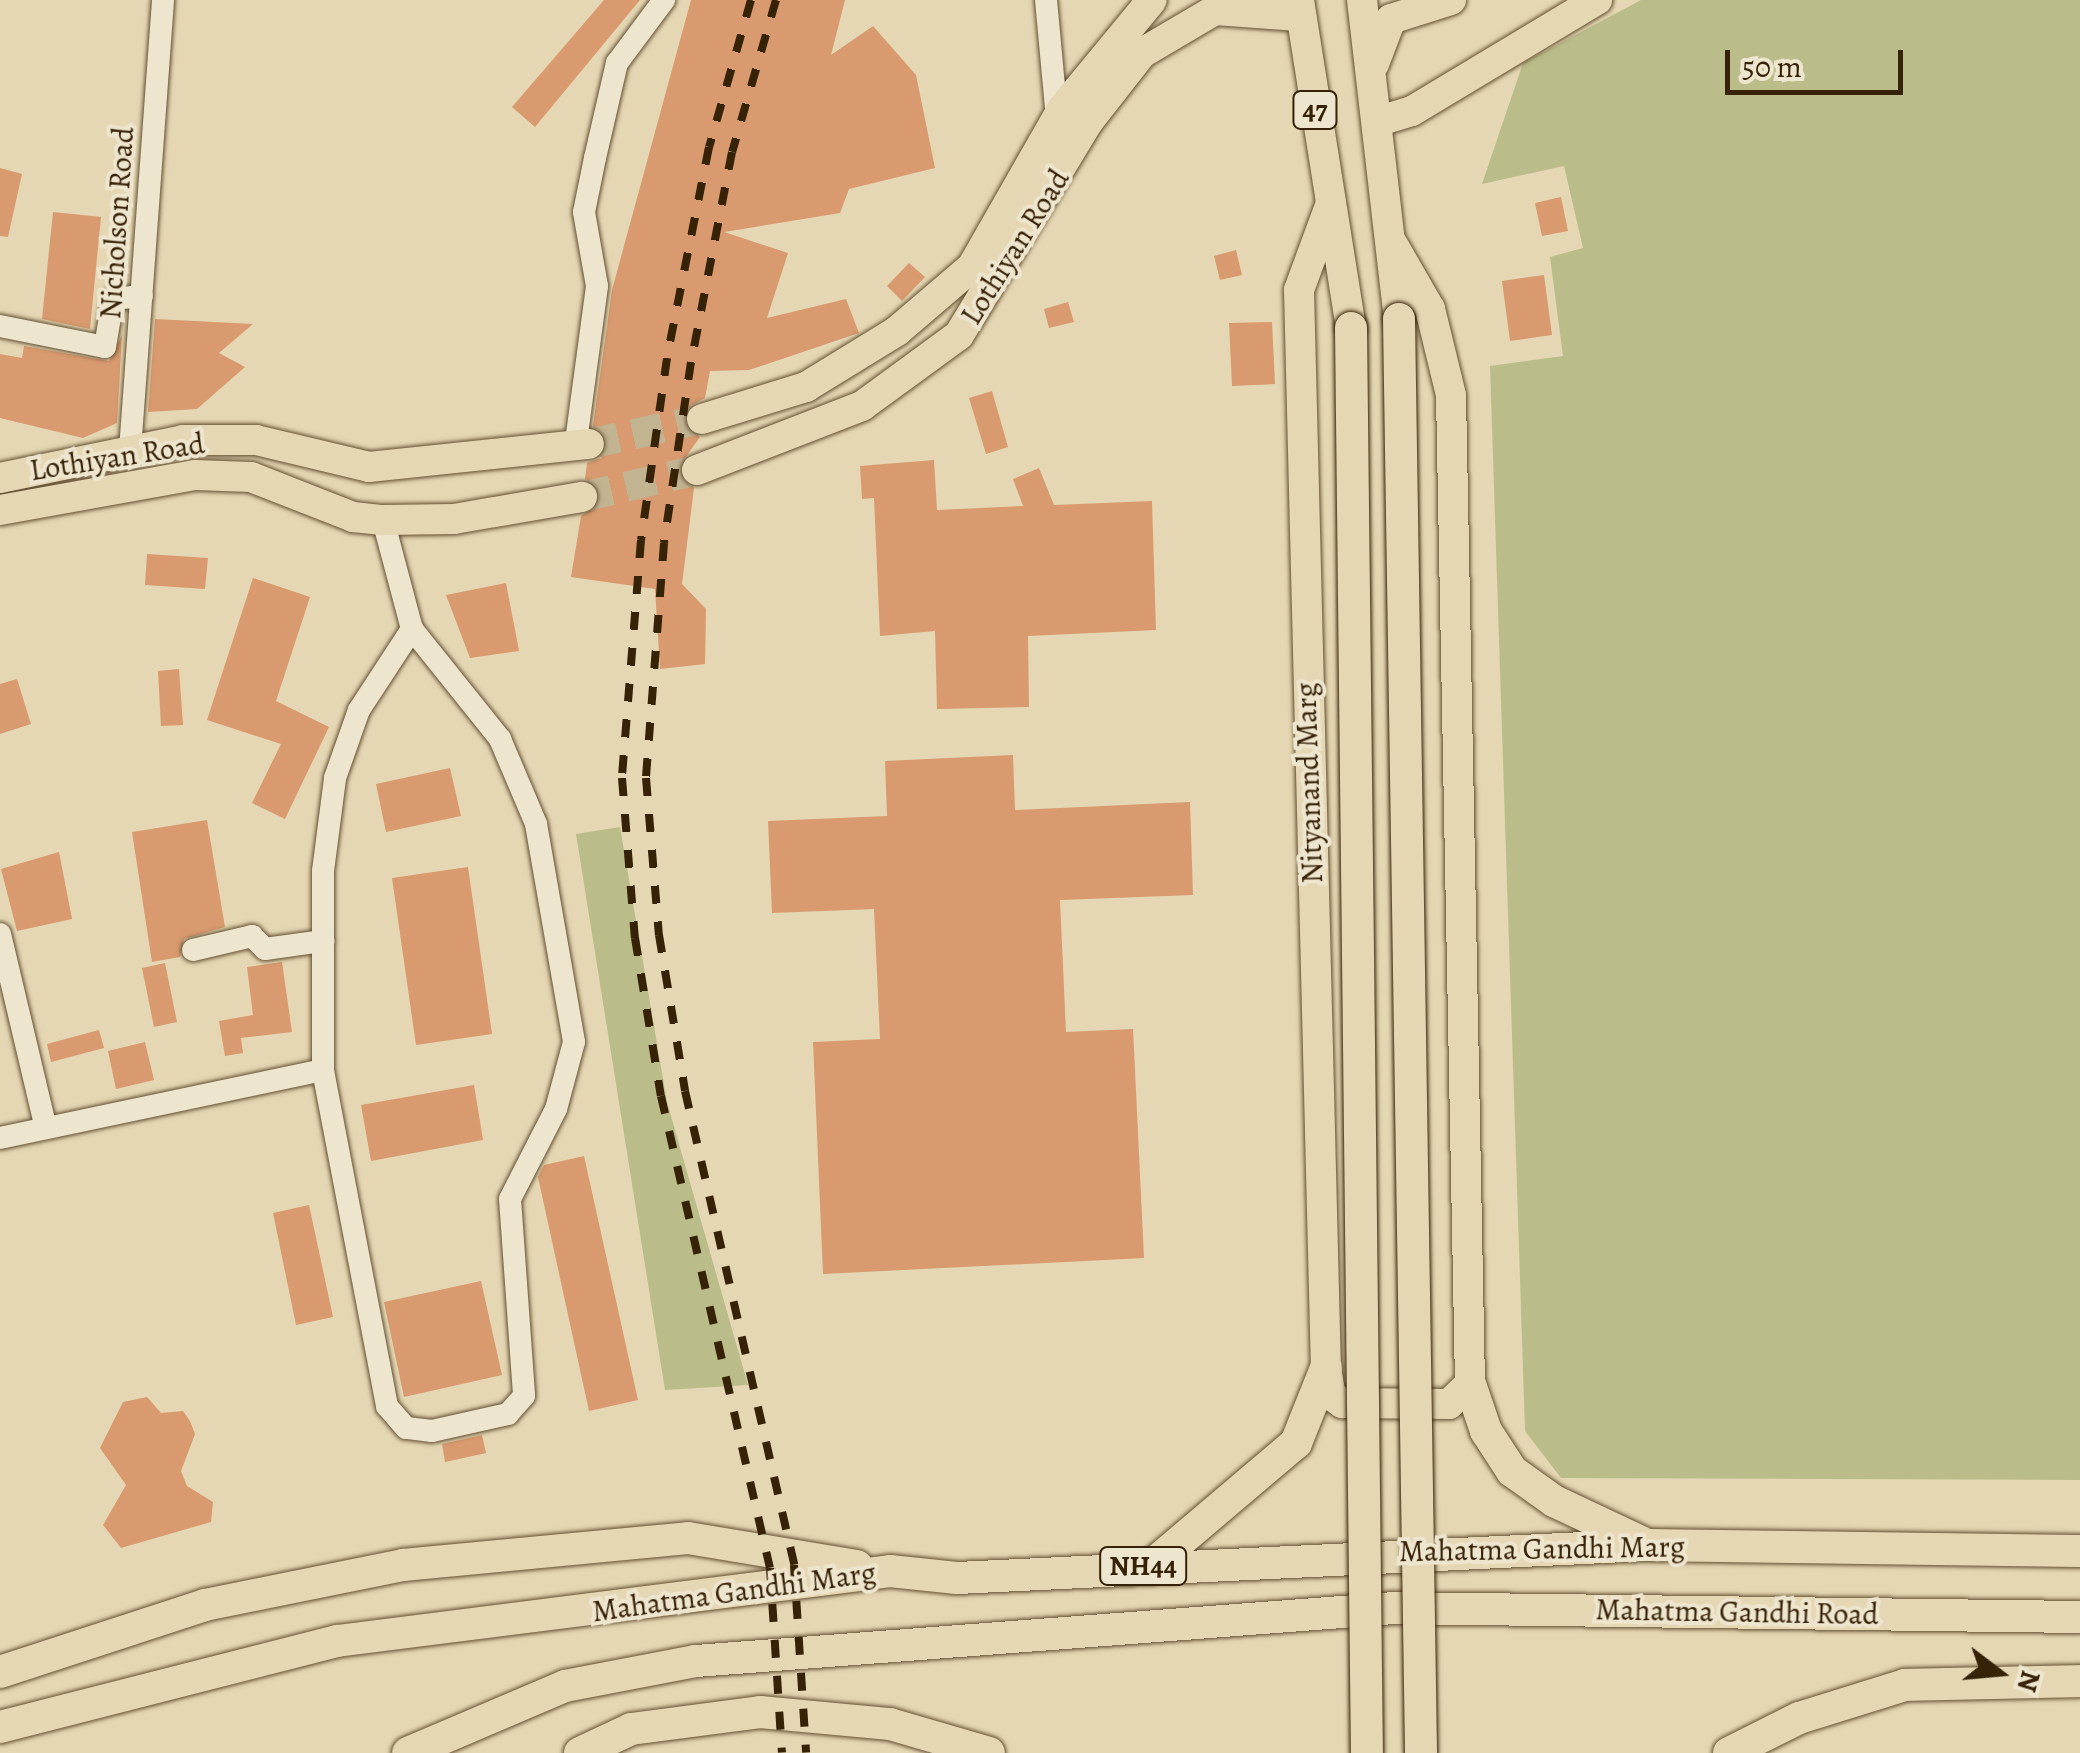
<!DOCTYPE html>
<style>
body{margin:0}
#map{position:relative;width:2080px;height:1753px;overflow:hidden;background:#e5d7b3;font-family:Alegreya,serif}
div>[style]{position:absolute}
.green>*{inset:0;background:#babd89}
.building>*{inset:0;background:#d89a6e}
.major-tunnel>*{height:30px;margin-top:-15px;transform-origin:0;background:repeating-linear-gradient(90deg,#c2b391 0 30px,transparent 0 45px)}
.roads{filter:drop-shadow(0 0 2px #624f32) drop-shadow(0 0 2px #624f32)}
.minor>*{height:22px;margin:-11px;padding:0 11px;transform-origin:11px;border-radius:11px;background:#eee5ce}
.major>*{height:30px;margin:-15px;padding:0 15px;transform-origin:15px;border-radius:15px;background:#e5d7b3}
.highway>*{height:32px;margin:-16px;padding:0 16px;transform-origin:16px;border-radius:16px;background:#e5d7b3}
.rail>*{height:8px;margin-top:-4px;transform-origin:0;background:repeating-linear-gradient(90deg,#362207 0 18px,transparent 0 36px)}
.bridges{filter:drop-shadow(0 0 2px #362207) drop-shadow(0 0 2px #362207)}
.highway-bridge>*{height:32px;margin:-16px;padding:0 16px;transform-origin:16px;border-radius:16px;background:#e5d7b3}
span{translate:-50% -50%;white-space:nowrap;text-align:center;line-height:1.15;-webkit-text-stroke:8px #eee5ce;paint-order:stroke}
.shield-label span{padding:2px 8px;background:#eee5ce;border:2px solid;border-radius:8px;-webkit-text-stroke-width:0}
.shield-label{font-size:28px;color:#362207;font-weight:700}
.street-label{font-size:30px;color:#362207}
.north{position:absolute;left:1950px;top:1623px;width:100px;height:100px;-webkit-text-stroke:8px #eee5ce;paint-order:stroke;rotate:106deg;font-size:28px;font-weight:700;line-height:40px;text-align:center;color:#362207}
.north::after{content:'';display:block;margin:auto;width:35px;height:45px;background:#362207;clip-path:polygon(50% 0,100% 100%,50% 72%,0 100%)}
.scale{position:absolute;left:1725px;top:50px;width:178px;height:45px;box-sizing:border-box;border:5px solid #362207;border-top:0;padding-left:12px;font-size:30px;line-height:35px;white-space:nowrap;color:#362207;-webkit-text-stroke:8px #eee5ce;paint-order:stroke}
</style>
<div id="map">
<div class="green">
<div style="clip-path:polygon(1641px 0,2080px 0,2080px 1480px,1561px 1478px,1525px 1431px,1490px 366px,1563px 356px,1550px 257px,1583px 248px,1564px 166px,1482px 184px,1523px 63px)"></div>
<div style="clip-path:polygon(620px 827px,667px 1102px,748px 1385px,665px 1390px,576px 834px)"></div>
</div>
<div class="building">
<div style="clip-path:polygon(604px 0,640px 0,535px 127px,512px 107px)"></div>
<div style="clip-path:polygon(691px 0,845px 0,831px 55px,873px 26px,916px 75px,935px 168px,849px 189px,840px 213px,724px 232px,788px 253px,767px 318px,846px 299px,859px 333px,749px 370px,710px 371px,705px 398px,688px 407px,684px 425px,700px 437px,678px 468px,694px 488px,682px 584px,706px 609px,705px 664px,660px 669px,655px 589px,571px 577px,581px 516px,600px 503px,597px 486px,585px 479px,587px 463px,601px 458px,608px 443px,593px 426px,612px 290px)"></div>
<div style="clip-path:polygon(0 168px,22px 174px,8px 237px,0 236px)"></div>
<div style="clip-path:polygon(1561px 197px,1568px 231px,1542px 236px,1535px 203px)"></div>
<div style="clip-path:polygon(53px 212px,101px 217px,90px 329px,42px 319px)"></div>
<div style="clip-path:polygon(1236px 250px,1242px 275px,1220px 280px,1214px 256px)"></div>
<div style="clip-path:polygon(909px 263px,925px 277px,902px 301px,887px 286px)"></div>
<div style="clip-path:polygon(1544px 275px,1552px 335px,1510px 341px,1502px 281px)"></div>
<div style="clip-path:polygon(1068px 302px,1074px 322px,1049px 328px,1044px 309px)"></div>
<div style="clip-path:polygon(155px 319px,253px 324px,219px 353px,245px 367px,197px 409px,148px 412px)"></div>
<div style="clip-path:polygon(1272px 322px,1275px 384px,1232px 386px,1229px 323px)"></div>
<div style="clip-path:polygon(122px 335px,117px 423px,83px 438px,0 418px,0 354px,22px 358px,24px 346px,109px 361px)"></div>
<div style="clip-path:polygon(992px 391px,1008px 447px,986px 454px,969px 398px)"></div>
<div style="clip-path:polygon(934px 460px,937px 510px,1023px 506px,1013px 479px,1039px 468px,1054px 505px,1152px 501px,1156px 630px,1028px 636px,1029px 707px,937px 709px,935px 631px,880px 636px,874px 498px,862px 499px,860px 466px)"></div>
<div style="clip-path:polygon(147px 554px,208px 558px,205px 589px,145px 585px)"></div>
<div style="clip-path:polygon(253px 578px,310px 597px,276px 701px,329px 727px,285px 819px,252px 803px,281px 744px,207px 720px)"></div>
<div style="clip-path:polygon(506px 583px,519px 651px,470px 658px,446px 595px)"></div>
<div style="clip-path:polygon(179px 669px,183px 725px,161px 726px,158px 671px)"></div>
<div style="clip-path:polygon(17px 679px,31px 724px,0 734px,0 684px)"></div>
<div style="clip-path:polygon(1013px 755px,1015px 810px,1190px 802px,1193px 895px,1060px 900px,1066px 1032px,1133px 1029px,1144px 1258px,823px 1274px,813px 1042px,880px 1039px,874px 909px,772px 913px,768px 821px,887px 816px,885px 761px)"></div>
<div style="clip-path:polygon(450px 768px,461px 816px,386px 832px,376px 784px)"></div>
<div style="clip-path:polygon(207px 820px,225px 927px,184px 939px,180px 957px,152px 962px,132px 832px)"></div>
<div style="clip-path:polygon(59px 852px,72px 919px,17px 931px,1px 869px)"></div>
<div style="clip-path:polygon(468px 867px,492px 1034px,416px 1045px,392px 878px)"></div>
<div style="clip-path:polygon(282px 962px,292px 1032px,241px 1038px,243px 1053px,225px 1056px,219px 1021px,253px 1015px,247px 967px)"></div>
<div style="clip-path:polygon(165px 963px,177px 1022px,154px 1027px,142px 968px)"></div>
<div style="clip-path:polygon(99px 1030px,104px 1048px,51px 1062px,47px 1044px)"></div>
<div style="clip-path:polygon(145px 1042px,154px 1080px,116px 1089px,108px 1051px)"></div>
<div style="clip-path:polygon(474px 1085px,483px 1140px,371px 1161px,361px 1105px)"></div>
<div style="clip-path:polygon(584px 1156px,638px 1400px,589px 1411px,538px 1177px,544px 1165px)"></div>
<div style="clip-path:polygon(309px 1205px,333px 1317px,296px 1325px,273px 1213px)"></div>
<div style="clip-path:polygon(481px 1281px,502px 1375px,404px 1397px,384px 1302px)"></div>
<div style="clip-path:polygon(147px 1397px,161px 1413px,183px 1411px,190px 1421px,195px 1434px,181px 1471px,187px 1486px,213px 1502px,211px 1522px,121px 1548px,103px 1525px,126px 1485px,100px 1448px,123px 1402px)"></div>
<div style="clip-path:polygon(482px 1435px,486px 1453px,445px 1462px,442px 1444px)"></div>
</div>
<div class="major-tunnel">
<div style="left:589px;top:444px;width:116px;rotate:-12.5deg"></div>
<div style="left:582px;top:497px;width:118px;rotate:-13.2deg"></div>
</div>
<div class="roads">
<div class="minor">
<div style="left:1046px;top:0;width:119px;rotate:84.7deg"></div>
<div style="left:0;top:326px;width:107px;rotate:11.3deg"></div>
<div style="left:105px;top:347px;width:49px;rotate:-80.5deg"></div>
<div style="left:113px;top:299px;width:29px;rotate:-6deg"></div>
<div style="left:575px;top:449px;width:164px;rotate:-82.3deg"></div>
<div style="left:597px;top:286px;width:75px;rotate:-100deg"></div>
<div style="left:584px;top:212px;width:55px;rotate:-78.5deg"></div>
<div style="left:595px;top:158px;width:98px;rotate:-77deg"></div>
<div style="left:617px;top:63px;width:79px;rotate:-53.3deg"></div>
<div style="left:130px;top:450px;width:451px;rotate:-85.8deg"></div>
<div style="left:383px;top:520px;width:113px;rotate:75.1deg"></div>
<div style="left:412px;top:629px;width:141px;rotate:51.3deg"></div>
<div style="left:500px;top:739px;width:92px;rotate:67deg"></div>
<div style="left:536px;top:824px;width:221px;rotate:80.1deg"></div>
<div style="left:574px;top:1042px;width:69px;rotate:105deg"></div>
<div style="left:556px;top:1109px;width:101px;rotate:117.1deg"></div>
<div style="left:510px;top:1199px;width:197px;rotate:85.9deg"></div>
<div style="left:524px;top:1396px;width:24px;rotate:132deg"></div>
<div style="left:508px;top:1414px;width:78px;rotate:167.4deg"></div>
<div style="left:432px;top:1431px;width:26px;rotate:-173deg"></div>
<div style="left:406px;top:1428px;width:29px;rotate:-131deg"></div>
<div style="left:387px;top:1406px;width:342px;rotate:-100.8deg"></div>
<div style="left:323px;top:1070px;width:199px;rotate:-90deg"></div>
<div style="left:323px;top:871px;width:94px;rotate:-82.6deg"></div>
<div style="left:335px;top:778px;width:72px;rotate:-70.6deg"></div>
<div style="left:359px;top:710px;width:97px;rotate:-56.8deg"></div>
<div style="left:0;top:934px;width:196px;rotate:76.7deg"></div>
<div style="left:193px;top:950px;width:61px;rotate:-13.3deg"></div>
<div style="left:252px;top:936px;width:18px;rotate:45deg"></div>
<div style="left:265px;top:949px;width:59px;rotate:-7.9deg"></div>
<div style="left:0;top:1138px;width:330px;rotate:-11.9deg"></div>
</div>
<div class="major">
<div style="left:1299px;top:0;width:332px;rotate:81deg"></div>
<div style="left:1362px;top:0;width:321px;rotate:83.4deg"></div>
<div style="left:1374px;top:64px;width:48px;rotate:-69.3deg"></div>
<div style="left:1391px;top:19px;width:63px;rotate:-17.6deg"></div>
<div style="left:1379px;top:121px;width:34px;rotate:-17deg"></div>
<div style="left:1412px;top:111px;width:216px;rotate:-31deg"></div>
<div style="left:1331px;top:203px;width:93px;rotate:110.2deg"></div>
<div style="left:1299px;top:290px;width:1078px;rotate:88.57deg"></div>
<div style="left:1326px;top:1368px;width:27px;rotate:80deg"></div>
<div style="left:1331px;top:1395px;width:14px;rotate:36deg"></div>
<div style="left:1342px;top:1403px;width:107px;rotate:0.5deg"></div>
<div style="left:1449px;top:1404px;width:29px;rotate:-44deg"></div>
<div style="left:1470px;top:1384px;width:989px;rotate:-91.1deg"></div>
<div style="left:1451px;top:395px;width:89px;rotate:-103.7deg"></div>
<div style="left:1430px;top:309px;width:76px;rotate:-119.9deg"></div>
<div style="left:702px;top:419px;width:109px;rotate:-17.1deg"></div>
<div style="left:806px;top:387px;width:107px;rotate:-31.6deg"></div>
<div style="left:897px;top:331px;width:99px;rotate:-40.5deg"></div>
<div style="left:972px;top:267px;width:182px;rotate:-60.3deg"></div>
<div style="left:1062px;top:109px;width:141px;rotate:-50.5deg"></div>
<div style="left:697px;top:470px;width:177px;rotate:-21.2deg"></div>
<div style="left:862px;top:406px;width:120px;rotate:-36.2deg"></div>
<div style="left:959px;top:335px;width:249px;rotate:-58.8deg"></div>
<div style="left:1088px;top:122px;width:88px;rotate:-52deg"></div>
<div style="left:1142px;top:53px;width:85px;rotate:-30.5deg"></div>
<div style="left:1215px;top:10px;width:84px;rotate:4.1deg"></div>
<div style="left:0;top:478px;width:187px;rotate:-11.7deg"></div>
<div style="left:183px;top:440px;width:73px"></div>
<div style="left:256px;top:440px;width:116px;rotate:13.4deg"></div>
<div style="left:369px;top:467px;width:221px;rotate:-6deg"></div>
<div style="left:0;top:510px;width:198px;rotate:-10.2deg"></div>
<div style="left:195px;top:475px;width:56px;rotate:2deg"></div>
<div style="left:251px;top:477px;width:110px;rotate:21.4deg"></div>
<div style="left:353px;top:517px;width:30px;rotate:6deg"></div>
<div style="left:383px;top:520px;width:71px;rotate:-0.8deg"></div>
<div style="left:454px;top:519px;width:130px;rotate:-9.8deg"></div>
</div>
<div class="highway">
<div style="left:1470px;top:1384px;width:50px;rotate:71.2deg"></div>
<div style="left:1486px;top:1431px;width:48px;rotate:57deg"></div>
<div style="left:1512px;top:1471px;width:52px;rotate:35.5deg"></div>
<div style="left:1554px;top:1501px;width:96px;rotate:25.2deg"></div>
<div style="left:1152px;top:1565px;width:189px;rotate:-40.3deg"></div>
<div style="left:1296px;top:1443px;width:81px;rotate:-68.2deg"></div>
<div style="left:0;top:1672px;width:216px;rotate:-18.1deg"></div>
<div style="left:205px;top:1605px;width:202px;rotate:-11.4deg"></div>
<div style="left:403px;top:1565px;width:286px;rotate:-5.4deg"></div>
<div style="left:688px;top:1538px;width:171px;rotate:9.4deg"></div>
<div style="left:0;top:1727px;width:348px;rotate:-14.3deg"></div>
<div style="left:337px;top:1641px;width:557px;rotate:-7.21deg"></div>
<div style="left:890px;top:1571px;width:67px;rotate:6deg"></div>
<div style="left:957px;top:1578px;width:690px;rotate:-2.74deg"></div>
<div style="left:1646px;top:1545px;width:434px;rotate:0.8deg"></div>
<div style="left:408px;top:1753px;width:171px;rotate:-23.1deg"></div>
<div style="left:565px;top:1686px;width:133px;rotate:-10.8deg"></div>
<div style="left:696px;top:1661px;width:700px;rotate:-4.34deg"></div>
<div style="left:1394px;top:1608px;width:686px;rotate:0.75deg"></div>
<div style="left:580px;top:1753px;width:56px;rotate:-25.2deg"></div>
<div style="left:631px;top:1729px;width:130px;rotate:-7.5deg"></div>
<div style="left:760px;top:1712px;width:131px;rotate:5.3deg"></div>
<div style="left:890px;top:1724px;width:103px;rotate:16.3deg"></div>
<div style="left:1729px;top:1753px;width:78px;rotate:-26.6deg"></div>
<div style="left:1799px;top:1718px;width:111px;rotate:-17.3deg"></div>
<div style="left:1905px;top:1685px;width:175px;rotate:-1.3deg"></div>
</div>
</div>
<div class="rail">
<div style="left:751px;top:0;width:153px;rotate:105.9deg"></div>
<div style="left:709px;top:147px;width:215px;rotate:101.3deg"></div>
<div style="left:667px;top:358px;width:184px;rotate:98.1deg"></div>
<div style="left:641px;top:540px;width:239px;rotate:94.6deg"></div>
<div style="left:622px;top:778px;width:161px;rotate:85.4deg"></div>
<div style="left:635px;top:938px;width:160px;rotate:80.7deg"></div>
<div style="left:661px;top:1096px;width:484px;rotate:77deg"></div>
<div style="left:770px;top:1568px;width:185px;rotate:86.3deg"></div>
<div style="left:776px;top:0;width:158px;rotate:106.1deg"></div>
<div style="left:732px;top:152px;width:214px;rotate:101deg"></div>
<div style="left:691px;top:362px;width:183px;rotate:98.5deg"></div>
<div style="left:664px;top:543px;width:236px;rotate:94.4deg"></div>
<div style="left:646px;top:778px;width:158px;rotate:85.3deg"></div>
<div style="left:659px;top:935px;width:158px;rotate:80.5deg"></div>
<div style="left:685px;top:1091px;width:486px;rotate:77deg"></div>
<div style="left:794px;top:1565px;width:188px;rotate:86.3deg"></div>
</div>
<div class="bridges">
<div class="highway-bridge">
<div style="left:1399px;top:319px;width:1434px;rotate:89.12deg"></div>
<div style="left:1351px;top:328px;width:1425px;rotate:89.36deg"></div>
</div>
</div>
<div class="shield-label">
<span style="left:1315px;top:110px">47</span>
<span style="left:1143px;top:1566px">NH44</span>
</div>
<div class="street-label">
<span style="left:117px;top:223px;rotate:-86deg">Nicholson Road</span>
<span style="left:1015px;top:247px;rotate:-58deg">Lothiyan Road</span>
<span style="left:117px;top:457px;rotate:-9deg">Lothiyan Road</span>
<span style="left:1309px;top:783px;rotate:-92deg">Nityanand Marg</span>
<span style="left:1542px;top:1549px;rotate:-1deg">Mahatma Gandhi Marg</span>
<span style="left:734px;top:1592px;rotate:-8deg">Mahatma Gandhi Marg</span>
<span style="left:1737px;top:1612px;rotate:1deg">Mahatma Gandhi Road</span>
</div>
<div class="north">N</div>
<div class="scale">50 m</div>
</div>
